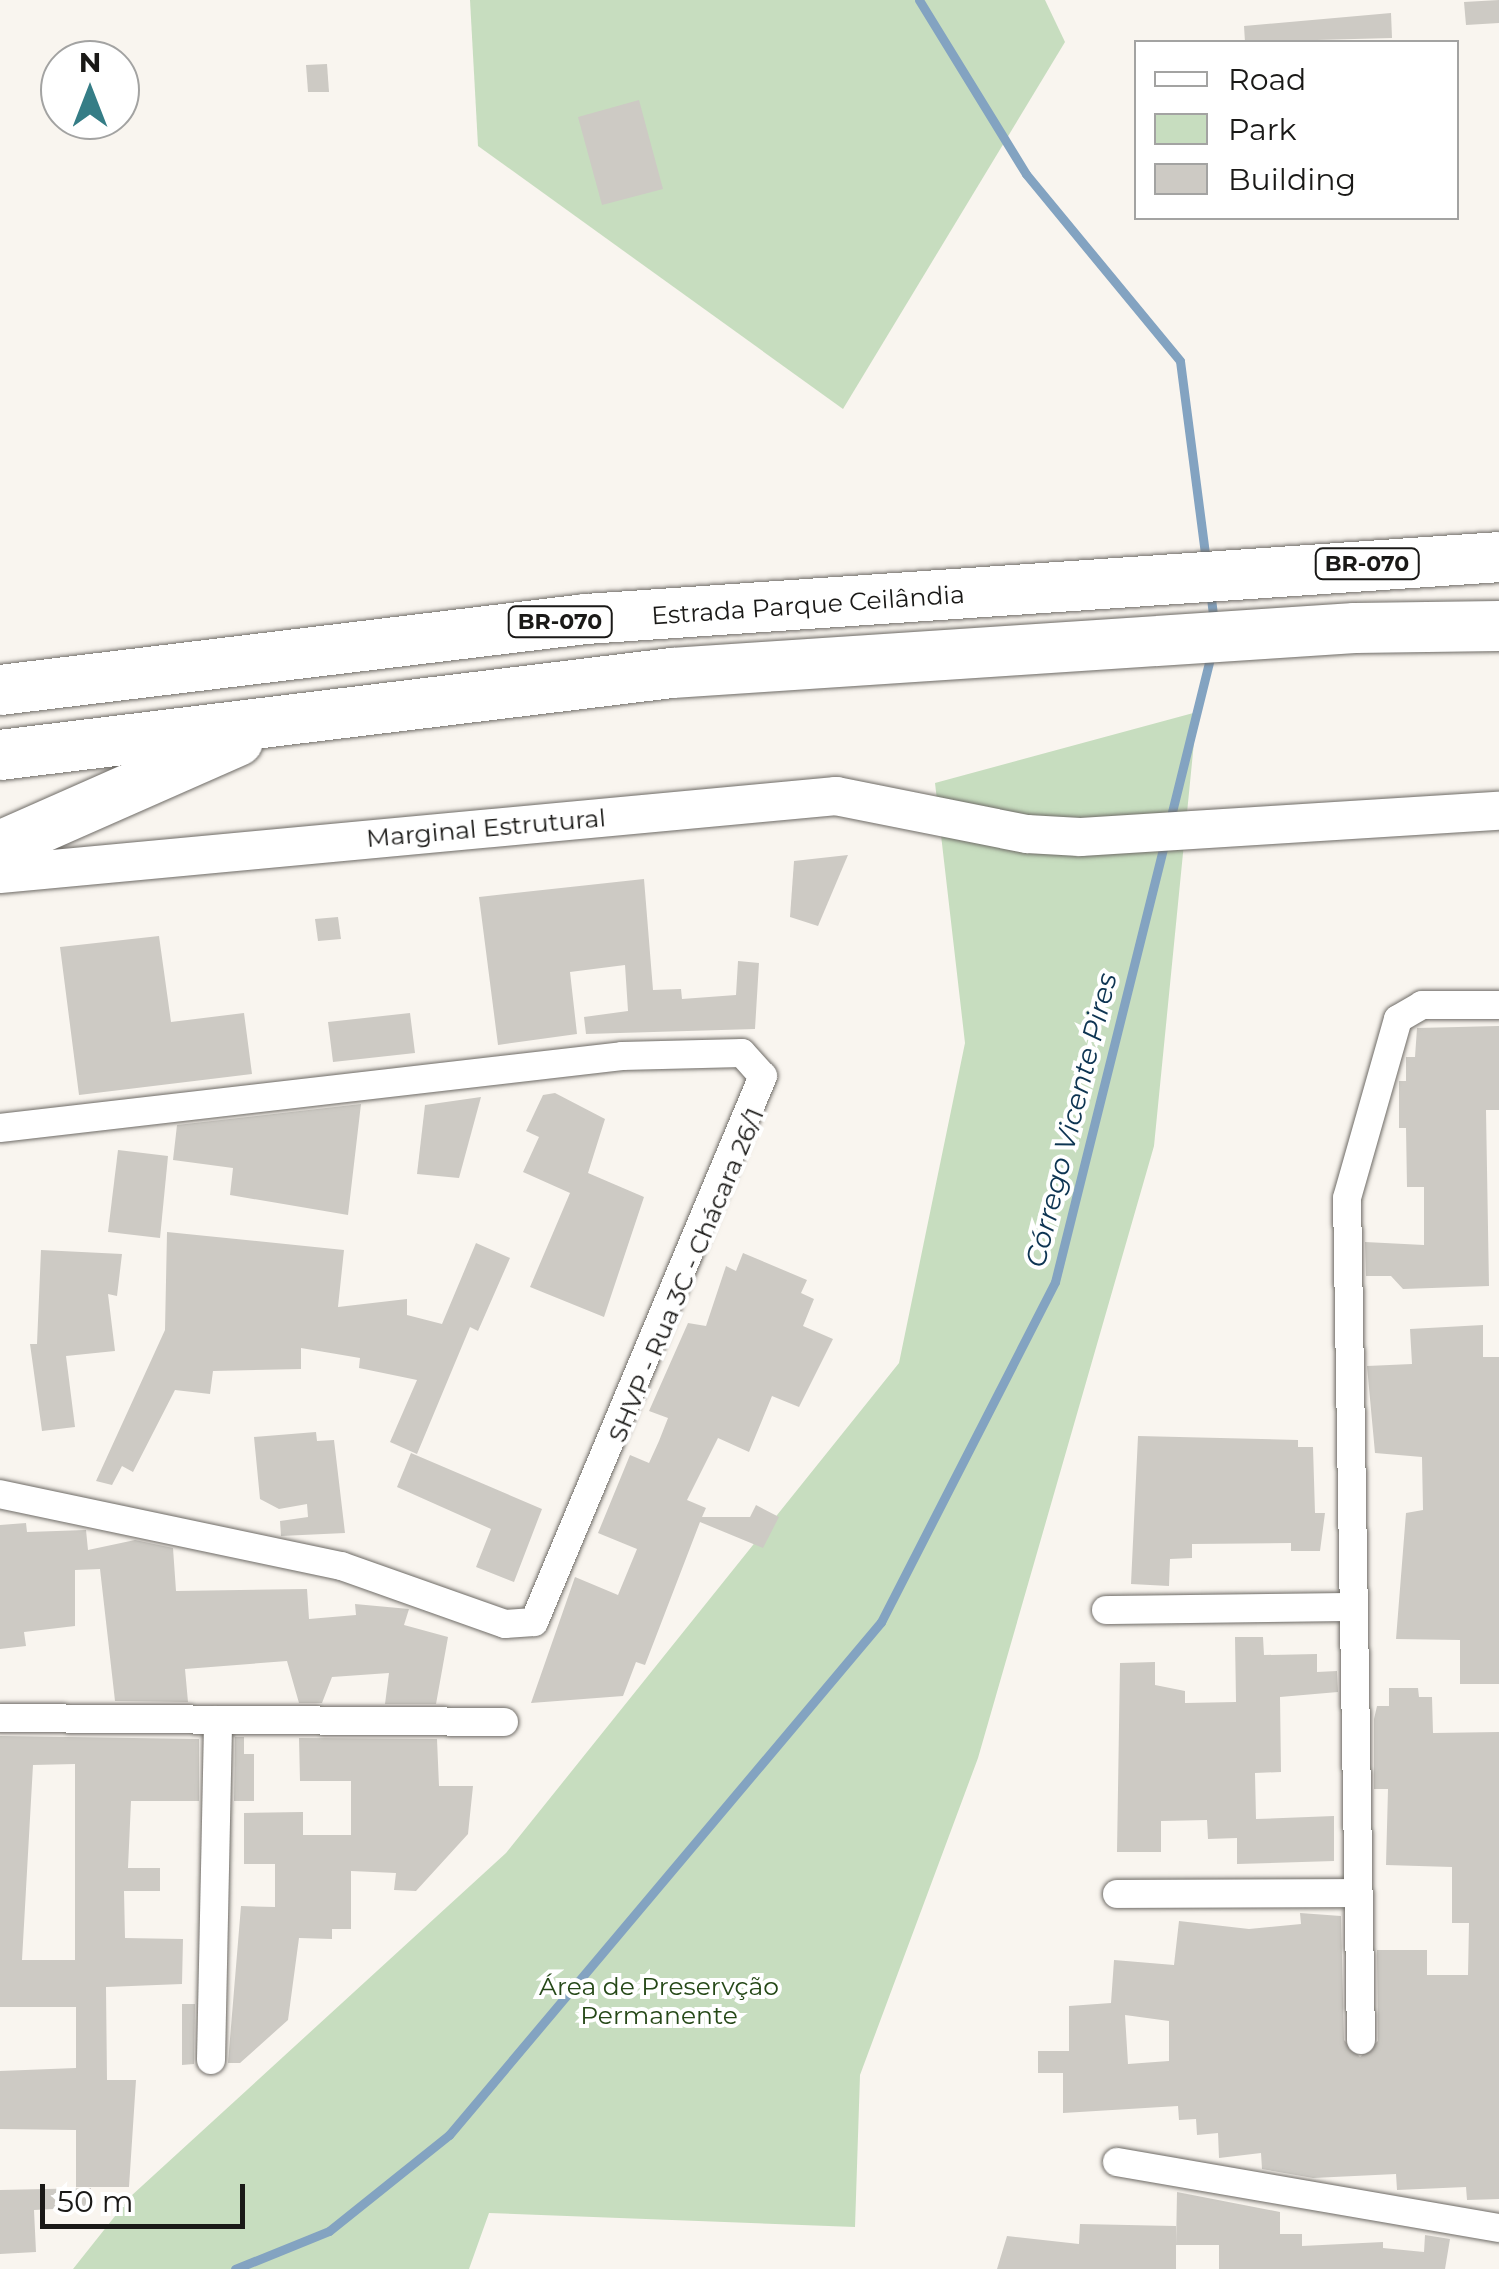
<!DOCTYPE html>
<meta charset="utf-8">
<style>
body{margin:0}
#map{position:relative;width:1499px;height:2269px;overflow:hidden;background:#f9f5ef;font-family:Montserrat,sans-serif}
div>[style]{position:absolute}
.green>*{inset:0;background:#c7ddbf}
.stream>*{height:9px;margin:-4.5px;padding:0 4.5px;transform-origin:4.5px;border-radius:4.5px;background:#83a3c1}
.building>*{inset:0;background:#cdcac4}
.roads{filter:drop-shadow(0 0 2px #6e6b66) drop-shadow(0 0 2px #6e6b66)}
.street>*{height:28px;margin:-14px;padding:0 14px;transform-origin:14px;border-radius:14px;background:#fff}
.secondary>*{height:38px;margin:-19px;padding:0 19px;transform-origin:19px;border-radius:19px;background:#fff}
.highway>*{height:50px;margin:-25px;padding:0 25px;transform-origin:25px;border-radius:25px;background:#fff}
span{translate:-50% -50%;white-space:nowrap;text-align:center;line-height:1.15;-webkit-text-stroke:8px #fff;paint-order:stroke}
.shield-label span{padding:2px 8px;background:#fff;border:2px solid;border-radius:8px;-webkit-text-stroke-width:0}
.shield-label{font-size:22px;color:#1a1917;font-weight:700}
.street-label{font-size:25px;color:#1a1917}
.park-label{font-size:25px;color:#254817}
.water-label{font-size:28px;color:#0d3452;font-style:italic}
.legend{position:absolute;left:1134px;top:40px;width:325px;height:180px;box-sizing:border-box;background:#fff;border:2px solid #a3a3a2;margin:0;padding:12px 18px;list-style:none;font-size:30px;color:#1a1917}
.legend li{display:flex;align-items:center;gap:20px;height:50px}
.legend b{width:50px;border:2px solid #a3a3a2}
.north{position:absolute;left:40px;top:40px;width:100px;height:100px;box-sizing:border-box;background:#fff;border:2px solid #a3a3a2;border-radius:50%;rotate:0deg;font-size:28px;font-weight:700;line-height:40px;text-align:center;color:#1a1917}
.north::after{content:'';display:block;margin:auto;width:35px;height:45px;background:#357d86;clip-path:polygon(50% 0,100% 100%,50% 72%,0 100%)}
.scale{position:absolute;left:40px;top:2184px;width:205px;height:45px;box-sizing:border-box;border:5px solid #1a1917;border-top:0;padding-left:12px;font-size:30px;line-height:35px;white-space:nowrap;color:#1a1917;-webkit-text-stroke:8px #fff;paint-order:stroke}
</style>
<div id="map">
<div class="green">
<div style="clip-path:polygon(470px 0,1045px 0,1065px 42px,843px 409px,478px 146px)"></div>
<div style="clip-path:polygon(1197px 712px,1154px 1146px,978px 1758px,860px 2075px,855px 2227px,489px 2213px,469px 2269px,73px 2269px,131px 2196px,506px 1853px,899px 1363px,965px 1043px,935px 783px)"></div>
</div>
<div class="stream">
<div style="left:919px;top:0;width:204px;rotate:58.4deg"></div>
<div style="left:1026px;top:174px;width:242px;rotate:50.5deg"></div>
<div style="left:1180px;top:361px;width:201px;rotate:82.6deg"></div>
<div style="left:1210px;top:590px;width:34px;rotate:83deg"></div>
<div style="left:1169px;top:824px;width:175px;rotate:-76.1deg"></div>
<div style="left:235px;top:2269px;width:101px;rotate:-22deg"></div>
<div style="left:329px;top:2231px;width:154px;rotate:-38.7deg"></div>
<div style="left:449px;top:2135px;width:671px;rotate:-49.9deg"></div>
<div style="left:881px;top:1622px;width:382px;rotate:-62.9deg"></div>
<div style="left:1055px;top:1282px;width:451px;rotate:-76deg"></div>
</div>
<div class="building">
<div style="clip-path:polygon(1499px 0,1499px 23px,1466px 25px,1464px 2px)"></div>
<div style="clip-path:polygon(1391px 13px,1392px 38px,1245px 42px,1244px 26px)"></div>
<div style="clip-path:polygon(327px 64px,329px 92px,308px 92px,306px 65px)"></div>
<div style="clip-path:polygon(639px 100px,663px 189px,602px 205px,578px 117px)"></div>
<div style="clip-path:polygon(848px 855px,818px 926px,790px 917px,794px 861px)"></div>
<div style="clip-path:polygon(644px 879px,653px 990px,681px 989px,682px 999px,736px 995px,738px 961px,759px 963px,755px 1029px,586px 1034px,584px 1017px,628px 1011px,625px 965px,570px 972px,577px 1034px,498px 1045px,479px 897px)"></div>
<div style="clip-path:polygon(338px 917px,341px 939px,318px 941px,315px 919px)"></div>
<div style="clip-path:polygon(159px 936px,171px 1022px,244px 1013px,252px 1074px,79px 1095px,60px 947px)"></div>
<div style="clip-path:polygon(410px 1013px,415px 1053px,333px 1062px,328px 1022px)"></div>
<div style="clip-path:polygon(1499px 1026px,1499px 1110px,1486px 1110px,1489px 1286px,1403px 1289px,1391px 1276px,1366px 1276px,1365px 1242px,1424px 1245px,1424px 1187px,1407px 1187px,1406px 1128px,1399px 1128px,1399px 1081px,1406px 1081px,1406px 1057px,1415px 1057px,1417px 1028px)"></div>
<div style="clip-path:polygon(555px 1093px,605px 1119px,588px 1173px,644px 1197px,604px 1317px,530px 1287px,570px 1193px,523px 1172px,539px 1137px,526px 1131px,543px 1095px)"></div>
<div style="clip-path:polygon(481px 1097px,459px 1178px,417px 1174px,425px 1105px)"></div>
<div style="clip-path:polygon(361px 1104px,348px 1215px,230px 1195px,233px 1168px,173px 1160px,177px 1125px)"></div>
<div style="clip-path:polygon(118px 1150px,168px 1156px,160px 1238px,108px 1232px)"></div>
<div style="clip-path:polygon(167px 1232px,344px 1250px,338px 1307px,407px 1299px,407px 1315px,442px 1324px,476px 1243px,510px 1258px,478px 1331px,470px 1327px,417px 1454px,390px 1442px,417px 1380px,359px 1368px,360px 1358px,301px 1348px,301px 1369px,213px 1371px,210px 1394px,175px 1390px,133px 1472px,122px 1466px,112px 1485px,96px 1481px,165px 1330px)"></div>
<div style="clip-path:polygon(41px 1250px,122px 1254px,117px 1296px,108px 1294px,115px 1351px,66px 1356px,75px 1427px,42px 1431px,30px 1344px,37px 1344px)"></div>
<div style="clip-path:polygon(743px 1253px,807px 1280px,801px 1293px,814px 1299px,803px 1326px,833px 1339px,799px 1407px,772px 1396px,749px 1452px,718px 1438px,687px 1500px,706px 1508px,702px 1517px,750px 1517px,756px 1505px,779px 1517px,763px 1548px,700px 1522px,645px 1665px,636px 1662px,623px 1696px,531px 1703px,575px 1577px,618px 1595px,637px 1549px,598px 1533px,630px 1455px,649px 1463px,659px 1441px,668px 1418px,649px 1411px,688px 1323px,706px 1326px,726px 1266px,736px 1271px)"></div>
<div style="clip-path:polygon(1483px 1325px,1483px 1357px,1499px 1357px,1499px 1684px,1460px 1684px,1460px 1640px,1396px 1639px,1406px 1513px,1423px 1510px,1422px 1457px,1375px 1453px,1367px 1366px,1412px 1364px,1410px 1329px)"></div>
<div style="clip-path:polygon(316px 1432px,317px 1441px,334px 1440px,345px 1533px,281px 1536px,280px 1521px,308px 1517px,307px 1504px,279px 1509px,260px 1499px,254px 1437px)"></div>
<div style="clip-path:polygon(1138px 1436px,1298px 1440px,1298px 1447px,1313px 1447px,1315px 1513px,1325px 1513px,1320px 1551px,1291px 1551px,1291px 1543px,1192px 1544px,1192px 1558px,1170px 1559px,1169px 1586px,1131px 1584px)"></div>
<div style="clip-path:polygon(411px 1453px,542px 1509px,514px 1582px,476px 1567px,491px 1529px,397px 1487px)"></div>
<div style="clip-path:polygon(26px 1523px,27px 1532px,86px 1530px,88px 1550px,135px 1540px,173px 1548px,176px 1591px,307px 1589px,309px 1619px,356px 1615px,355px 1604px,409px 1609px,404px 1625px,448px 1637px,436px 1704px,385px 1704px,389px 1673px,332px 1677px,322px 1703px,299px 1703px,287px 1661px,185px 1669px,188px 1702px,115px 1701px,100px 1569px,75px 1570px,75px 1626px,24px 1632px,26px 1646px,0 1649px,0 1525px)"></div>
<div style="clip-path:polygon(1235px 1637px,1263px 1637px,1264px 1655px,1317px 1654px,1317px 1672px,1337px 1671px,1338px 1692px,1280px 1697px,1281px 1772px,1255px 1773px,1256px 1819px,1334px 1816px,1334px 1861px,1237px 1864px,1237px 1838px,1208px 1839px,1207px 1820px,1161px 1821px,1161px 1852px,1117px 1852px,1120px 1663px,1155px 1662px,1155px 1685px,1185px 1691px,1185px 1703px,1236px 1702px)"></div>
<div style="clip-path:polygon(evenodd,1389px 1688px,1418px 1688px,1419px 1697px,1432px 1697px,1433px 1733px,1499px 1732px,1499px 2199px,1467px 2200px,1466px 2187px,1397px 2190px,1396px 2174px,1313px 2178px,1262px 2169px,1261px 2153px,1219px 2158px,1218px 2133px,1197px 2135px,1196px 2119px,1179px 2120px,1178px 2106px,1063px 2113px,1063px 2073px,1038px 2073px,1038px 2051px,1069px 2051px,1069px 2006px,1111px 2003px,1114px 1960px,1174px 1965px,1179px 1921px,1249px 1929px,1301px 1924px,1300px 1913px,1341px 1916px,1344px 2040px,1360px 2057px,1378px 2041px,1377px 1950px,1427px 1950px,1427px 1975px,1468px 1975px,1469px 1923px,1452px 1923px,1452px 1867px,1386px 1865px,1388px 1789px,1374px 1789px,1374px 1719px,1377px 1706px,1389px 1706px,1389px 1688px,1125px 2015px,1169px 2021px,1169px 2061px,1128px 2064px,1125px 2015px)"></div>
<div style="clip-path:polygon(evenodd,0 1736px,199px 1739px,199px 1801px,131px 1801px,128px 1868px,160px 1868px,160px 1891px,124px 1891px,125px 1938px,183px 1939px,182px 1984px,106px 1987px,107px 2080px,136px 2080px,129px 2187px,76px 2187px,76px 2130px,0 2129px,0 2071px,76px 2068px,76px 2007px,0 2007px,0 1736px,75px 1764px,75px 1960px,22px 1960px,33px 1765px,75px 1764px)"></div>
<div style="clip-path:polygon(235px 1737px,244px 1737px,244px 1754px,254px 1754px,254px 1801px,234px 1801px)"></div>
<div style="clip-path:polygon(299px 1738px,437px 1739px,439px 1786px,473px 1786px,468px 1834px,416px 1891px,394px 1890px,396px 1873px,351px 1871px,351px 1929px,332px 1929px,332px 1939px,299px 1938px,288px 2020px,240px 2063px,228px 2063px,241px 1906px,275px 1907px,275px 1864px,244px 1864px,244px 1813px,303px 1812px,303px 1835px,351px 1835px,351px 1781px,300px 1781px)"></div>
<div style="clip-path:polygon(182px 2004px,195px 2004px,194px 2064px,182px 2065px)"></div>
<div style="clip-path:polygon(91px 2188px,92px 2207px,34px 2210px,36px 2252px,0 2254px,0 2190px)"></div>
<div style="clip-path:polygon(1177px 2192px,1280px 2212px,1280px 2234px,1302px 2234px,1302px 2246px,1383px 2242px,1383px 2248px,1424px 2252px,1425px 2235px,1450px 2239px,1445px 2269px,1219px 2269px,1219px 2245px,1176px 2245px)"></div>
<div style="clip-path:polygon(1080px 2224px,1176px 2226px,1176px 2269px,997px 2269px,1007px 2236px,1079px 2244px)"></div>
</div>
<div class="roads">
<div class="street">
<div style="left:0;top:1128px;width:626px;rotate:-6.6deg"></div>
<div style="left:622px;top:1056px;width:120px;rotate:-1.4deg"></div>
<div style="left:742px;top:1053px;width:31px;rotate:48deg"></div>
<div style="left:763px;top:1076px;width:592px;rotate:112.75deg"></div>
<div style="left:534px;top:1622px;width:29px;rotate:176deg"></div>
<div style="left:505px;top:1624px;width:174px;rotate:-160.5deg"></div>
<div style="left:341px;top:1566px;width:349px;rotate:-168.1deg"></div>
<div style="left:1106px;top:1610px;width:246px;rotate:-0.7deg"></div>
<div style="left:0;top:1718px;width:504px;rotate:0.45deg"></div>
<div style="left:1117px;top:1894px;width:241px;rotate:-0.2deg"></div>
<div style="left:1361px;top:2040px;width:842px;rotate:-90.95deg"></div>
<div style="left:1347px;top:1198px;width:186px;rotate:-74.1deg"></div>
<div style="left:1398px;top:1019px;width:28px;rotate:-30deg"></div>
<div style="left:1422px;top:1005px;width:77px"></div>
<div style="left:211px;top:2060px;width:340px;rotate:-88.8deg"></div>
<div style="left:1117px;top:2162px;width:388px;rotate:9.8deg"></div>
</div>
<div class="secondary">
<div style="left:0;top:874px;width:840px;rotate:-5.33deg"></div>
<div style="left:836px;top:796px;width:195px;rotate:11.3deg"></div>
<div style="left:1027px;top:834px;width:53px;rotate:3.2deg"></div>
<div style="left:1080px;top:837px;width:420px;rotate:-3.6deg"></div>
</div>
<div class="highway">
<div style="left:0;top:690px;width:590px;rotate:-6.91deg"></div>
<div style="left:586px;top:619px;width:915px;rotate:-3.88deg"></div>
<div style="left:0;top:755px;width:677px;rotate:-6.96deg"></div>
<div style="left:672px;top:673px;width:684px;rotate:-3.77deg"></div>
<div style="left:1355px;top:628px;width:144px;rotate:-0.8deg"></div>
<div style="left:0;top:846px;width:260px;rotate:-23.8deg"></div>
</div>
</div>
<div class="shield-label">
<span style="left:1367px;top:564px">BR-070</span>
<span style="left:560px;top:622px">BR-070</span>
</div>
<div class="street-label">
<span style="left:808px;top:605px;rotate:-4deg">Estrada Parque Ceilândia</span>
<span style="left:486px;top:828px;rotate:-5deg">Marginal Estrutural</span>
<span style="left:686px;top:1275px;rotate:-67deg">SHVP - Rua 3C - Chácara 26/1</span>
</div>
<div class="park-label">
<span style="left:659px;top:2001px">Área de Preservção<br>Permanente</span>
</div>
<div class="water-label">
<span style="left:1071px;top:1120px;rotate:-76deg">Córrego Vicente Pires</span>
</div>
<ul class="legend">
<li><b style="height:12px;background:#fff"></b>Road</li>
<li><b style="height:28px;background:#c7ddbf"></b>Park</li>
<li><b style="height:28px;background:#cdcac4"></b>Building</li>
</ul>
<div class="north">N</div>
<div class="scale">50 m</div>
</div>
